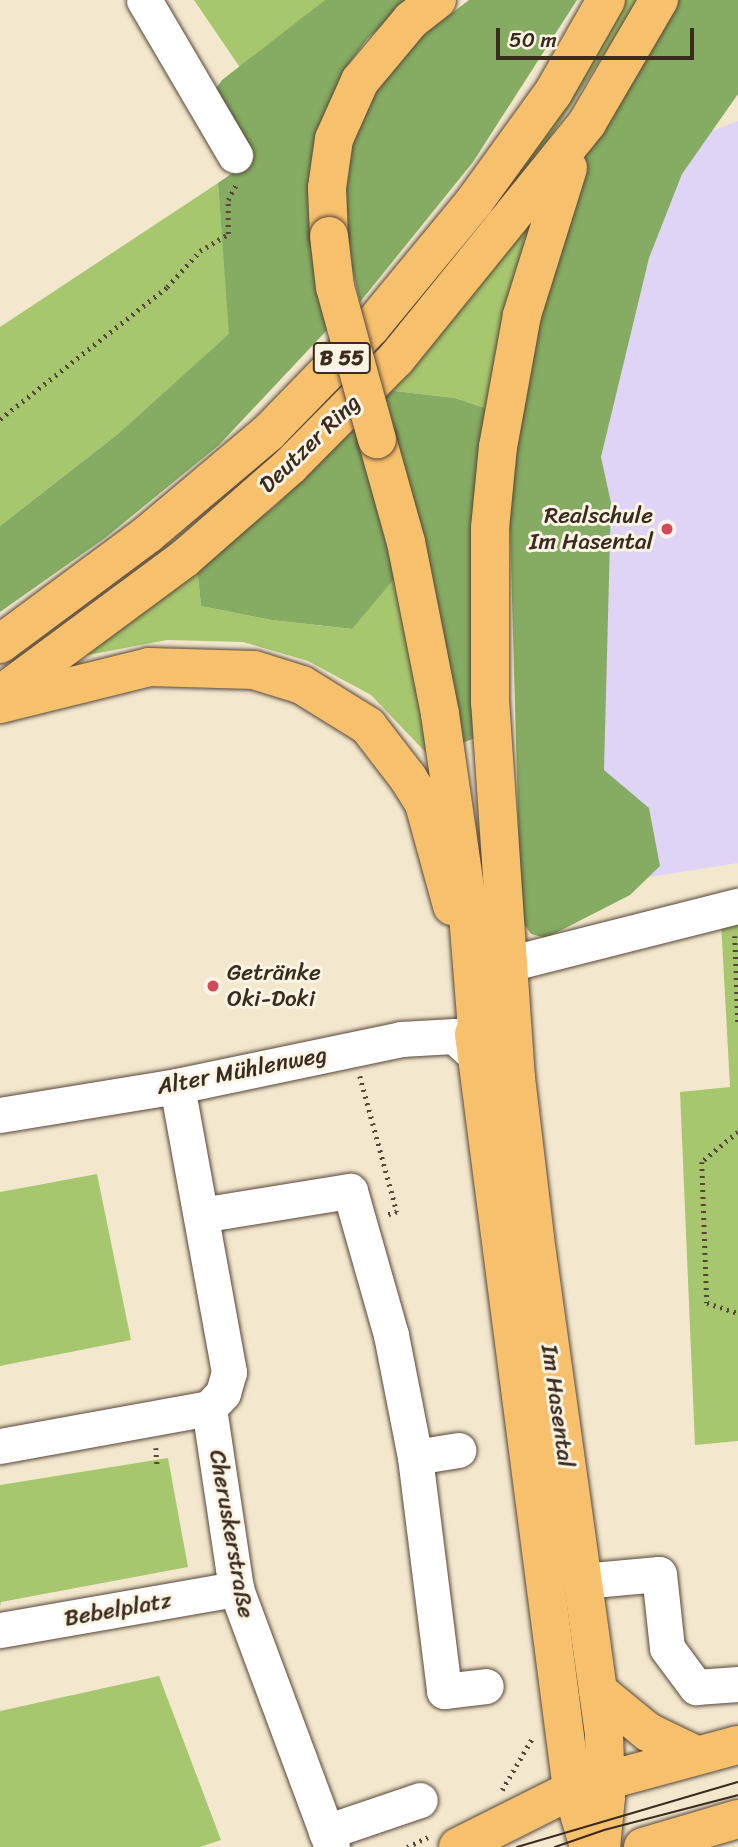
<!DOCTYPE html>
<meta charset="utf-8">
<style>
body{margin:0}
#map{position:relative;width:738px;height:1847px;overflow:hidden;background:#f3e8ce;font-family:Sriracha,sans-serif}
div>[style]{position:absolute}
.built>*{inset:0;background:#dfd4f5}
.green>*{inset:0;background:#a7c76f}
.forest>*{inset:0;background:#85ac62}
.path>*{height:4.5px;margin-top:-2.25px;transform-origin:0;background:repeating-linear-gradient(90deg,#574638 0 2px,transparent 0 7px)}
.roads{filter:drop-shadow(0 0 2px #574638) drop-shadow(0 0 2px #574638)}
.minor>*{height:35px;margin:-17.5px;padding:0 17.5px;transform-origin:17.5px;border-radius:17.5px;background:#fff}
.major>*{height:38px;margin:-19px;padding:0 19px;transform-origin:19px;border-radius:19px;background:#f7c06c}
.highway>*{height:38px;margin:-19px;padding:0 19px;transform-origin:19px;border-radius:19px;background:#f7c06c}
.tram>*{height:2px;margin:-1px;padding:0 1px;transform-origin:1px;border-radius:1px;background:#3b2a1e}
.bridges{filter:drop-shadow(0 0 2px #574638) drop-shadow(0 0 2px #574638)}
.highway-bridge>*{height:38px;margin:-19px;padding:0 19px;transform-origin:19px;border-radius:19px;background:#f7c06c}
.dots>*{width:19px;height:19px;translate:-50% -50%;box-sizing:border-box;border:4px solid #fcf5e5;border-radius:50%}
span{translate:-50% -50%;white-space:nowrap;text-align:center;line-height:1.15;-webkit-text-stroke:6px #fcf5e5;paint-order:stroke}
.shield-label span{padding:2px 5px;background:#fcf5e5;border:2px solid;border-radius:5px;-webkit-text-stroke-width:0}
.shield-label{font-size:21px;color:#3b2a1e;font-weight:700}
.street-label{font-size:23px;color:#3b2a1e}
.poi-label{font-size:23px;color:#3b2a1e}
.right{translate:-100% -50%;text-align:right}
.left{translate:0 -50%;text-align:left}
.scale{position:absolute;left:496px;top:28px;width:198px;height:32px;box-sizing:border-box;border:4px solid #3b2a1e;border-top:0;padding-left:9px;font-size:21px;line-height:24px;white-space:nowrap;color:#3b2a1e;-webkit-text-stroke:5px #fcf5e5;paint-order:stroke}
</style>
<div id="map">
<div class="built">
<div style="clip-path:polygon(738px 121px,738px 863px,600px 885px,601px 457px,644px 260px,694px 138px)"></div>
</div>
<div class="green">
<div style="clip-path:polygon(194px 0,325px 0,241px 69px)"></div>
<div style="clip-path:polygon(623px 0,639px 0,522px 181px,374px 361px,369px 343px)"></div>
<div style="clip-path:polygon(218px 183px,230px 334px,119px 433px,0 526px,0 327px)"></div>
<div style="clip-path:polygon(550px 194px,494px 411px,455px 398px,386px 390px)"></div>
<div style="clip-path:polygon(197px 567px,201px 606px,271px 620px,351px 629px,395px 578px,432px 759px,371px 695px,308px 661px,243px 642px,167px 640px,83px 656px)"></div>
<div style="clip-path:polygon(738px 917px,738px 1441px,695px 1445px,680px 1092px,730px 1087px,721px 922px)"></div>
<div style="clip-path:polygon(97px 1174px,131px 1340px,0 1366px,0 1192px)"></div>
<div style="clip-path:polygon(168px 1458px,188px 1567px,1px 1602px,0 1607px,0 1485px)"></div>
<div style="clip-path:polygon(159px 1676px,221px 1840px,200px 1847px,0 1847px,0 1711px)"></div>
</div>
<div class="forest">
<div style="clip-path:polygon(325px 0,411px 0,368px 38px,345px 69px,319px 135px,310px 198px,310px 240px,328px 329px,219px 445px,105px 538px,0 612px,0 526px,119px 433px,229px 334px,218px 183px,244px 165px,214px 91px,222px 80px)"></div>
<div style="clip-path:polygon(469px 0,577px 0,473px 162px,360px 302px,350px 259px,341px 173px,366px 96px,410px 45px)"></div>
<div style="clip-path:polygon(677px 0,738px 0,738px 94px,682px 174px,649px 258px,601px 457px,611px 503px,604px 770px,649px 808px,660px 866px,630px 895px,546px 938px,531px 934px,521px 919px,508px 457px,522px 346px,588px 138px)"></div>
<div style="clip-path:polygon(386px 390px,455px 398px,494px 411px,480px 736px,457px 745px,381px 395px)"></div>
<div style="clip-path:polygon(356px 427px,395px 578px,352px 629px,271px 620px,201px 606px,197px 567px,274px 507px)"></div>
</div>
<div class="path">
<div style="left:0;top:419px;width:213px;rotate:-38.3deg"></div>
<div style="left:167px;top:287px;width:49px;rotate:-47.5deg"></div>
<div style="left:200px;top:251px;width:33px;rotate:-31deg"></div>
<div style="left:228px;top:234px;width:34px;rotate:-90deg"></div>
<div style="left:228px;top:200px;width:17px;rotate:-62deg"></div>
<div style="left:735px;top:936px;width:86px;rotate:88deg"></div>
<div style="left:360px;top:1076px;width:141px;rotate:74.8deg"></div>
<div style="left:397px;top:1212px;width:10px;rotate:163deg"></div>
<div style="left:738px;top:1132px;width:47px;rotate:140.2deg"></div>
<div style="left:702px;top:1162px;width:141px;rotate:88deg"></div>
<div style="left:707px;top:1303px;width:33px;rotate:18deg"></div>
<div style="left:156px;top:1448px;width:16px;rotate:86deg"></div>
<div style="left:502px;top:1790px;width:61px;rotate:-59.7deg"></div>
<div style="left:407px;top:1847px;width:23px;rotate:-25deg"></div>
</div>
<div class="roads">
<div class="minor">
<div style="left:144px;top:0;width:180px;rotate:59.6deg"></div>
<div style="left:508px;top:964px;width:237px;rotate:-14.2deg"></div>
<div style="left:177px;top:1086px;width:291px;rotate:79.7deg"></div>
<div style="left:229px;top:1372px;width:22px;rotate:106deg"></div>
<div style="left:223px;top:1393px;width:21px;rotate:133deg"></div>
<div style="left:0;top:1115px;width:179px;rotate:-9.3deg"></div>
<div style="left:177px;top:1086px;width:229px;rotate:-11.8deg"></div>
<div style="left:401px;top:1039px;width:53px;rotate:-3.2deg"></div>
<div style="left:454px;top:1036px;width:31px;rotate:42deg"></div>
<div style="left:201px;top:1215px;width:151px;rotate:-9.2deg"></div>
<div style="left:350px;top:1191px;width:150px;rotate:74.1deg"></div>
<div style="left:391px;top:1335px;width:124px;rotate:78.9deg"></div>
<div style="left:415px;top:1457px;width:236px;rotate:82.9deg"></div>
<div style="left:444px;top:1691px;width:42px;rotate:-6.8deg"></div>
<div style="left:209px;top:1408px;width:183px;rotate:81.5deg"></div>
<div style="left:236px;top:1589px;width:275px;rotate:69.6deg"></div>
<div style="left:0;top:1446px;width:212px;rotate:-10.3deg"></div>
<div style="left:415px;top:1457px;width:44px;rotate:-9.2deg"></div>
<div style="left:582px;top:1581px;width:77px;rotate:-5.2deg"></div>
<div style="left:659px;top:1574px;width:74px;rotate:83.8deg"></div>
<div style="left:667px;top:1648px;width:49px;rotate:53.4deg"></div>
<div style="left:696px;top:1687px;width:42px;rotate:-4.1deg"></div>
<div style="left:0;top:1630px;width:240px;rotate:-9.9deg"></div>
<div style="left:326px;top:1832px;width:99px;rotate:-18.8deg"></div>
</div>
<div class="major">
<div style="left:0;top:704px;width:154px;rotate:-13.9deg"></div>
<div style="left:149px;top:667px;width:105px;rotate:1.6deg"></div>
<div style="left:254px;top:670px;width:50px;rotate:17.4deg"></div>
<div style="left:302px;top:685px;width:78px;rotate:31.8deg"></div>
<div style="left:368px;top:726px;width:66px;rotate:52.4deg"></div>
<div style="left:408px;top:778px;width:31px;rotate:58deg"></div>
<div style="left:424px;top:804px;width:106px;rotate:74.6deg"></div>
<div style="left:508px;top:964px;width:114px;rotate:86deg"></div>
<div style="left:516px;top:1078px;width:161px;rotate:83.2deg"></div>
<div style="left:535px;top:1238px;width:501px;rotate:82.08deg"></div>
<div style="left:604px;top:1734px;width:63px;rotate:88.2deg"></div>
<div style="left:606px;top:1797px;width:50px;rotate:95.7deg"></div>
<div style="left:474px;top:1034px;width:762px;rotate:82.61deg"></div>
<div style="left:572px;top:1790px;width:59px;rotate:73.4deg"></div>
<div style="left:598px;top:1691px;width:65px;rotate:39.4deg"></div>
<div style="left:648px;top:1732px;width:53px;rotate:25.6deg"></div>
<div style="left:458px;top:1847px;width:127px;rotate:-26.6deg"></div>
<div style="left:572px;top:1790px;width:172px;rotate:-15.2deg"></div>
<div style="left:643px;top:1847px;width:99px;rotate:-16.4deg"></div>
</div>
<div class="highway">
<div style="left:329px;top:236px;width:48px;rotate:-92.4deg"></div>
<div style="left:327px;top:188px;width:49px;rotate:-81.9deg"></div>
<div style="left:334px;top:139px;width:64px;rotate:-65.9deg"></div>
<div style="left:360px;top:81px;width:80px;rotate:-50.1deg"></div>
<div style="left:411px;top:20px;width:33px;rotate:-38deg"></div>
<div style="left:377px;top:439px;width:107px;rotate:74.3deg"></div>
<div style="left:406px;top:542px;width:175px;rotate:78.8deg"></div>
<div style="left:440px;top:714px;width:190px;rotate:81.8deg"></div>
<div style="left:467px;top:902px;width:167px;rotate:85.5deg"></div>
<div style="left:0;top:644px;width:184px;rotate:-36.6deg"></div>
<div style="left:148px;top:534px;width:157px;rotate:-40.1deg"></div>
<div style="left:268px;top:433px;width:148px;rotate:-45.8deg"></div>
<div style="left:371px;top:327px;width:162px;rotate:-50.5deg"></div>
<div style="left:474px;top:202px;width:135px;rotate:-54.1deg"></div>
<div style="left:553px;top:93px;width:107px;rotate:-60.3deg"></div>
<div style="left:0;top:695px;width:230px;rotate:-36.5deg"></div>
<div style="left:185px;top:558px;width:140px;rotate:-41.2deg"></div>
<div style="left:290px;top:466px;width:151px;rotate:-45.3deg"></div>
<div style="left:396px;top:359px;width:304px;rotate:-51deg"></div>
<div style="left:587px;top:123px;width:143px;rotate:-59.7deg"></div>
<div style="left:508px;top:964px;width:262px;rotate:-93.9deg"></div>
<div style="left:490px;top:703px;width:175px;rotate:-90deg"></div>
<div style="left:490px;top:528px;width:81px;rotate:-84.4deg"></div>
<div style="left:498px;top:447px;width:134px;rotate:-79.7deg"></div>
<div style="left:522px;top:315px;width:154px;rotate:-72.6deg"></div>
</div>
</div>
<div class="tram">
<div style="left:517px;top:1847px;width:230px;rotate:-16.4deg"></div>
<div style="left:555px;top:1847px;width:52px;rotate:-19.1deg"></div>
<div style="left:604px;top:1830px;width:138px;rotate:-14.6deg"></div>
</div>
<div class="bridges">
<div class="highway-bridge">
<div style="left:329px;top:236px;width:51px;rotate:83.3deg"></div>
<div style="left:335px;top:287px;width:158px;rotate:74.6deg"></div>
</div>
</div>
<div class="dots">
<div style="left:667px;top:529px;background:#d1495b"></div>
<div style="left:213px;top:986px;background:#d1495b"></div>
</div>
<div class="shield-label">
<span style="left:342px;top:358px">B 55</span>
</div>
<div class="street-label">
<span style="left:310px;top:444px;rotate:-44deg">Deutzer Ring</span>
<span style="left:242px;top:1071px;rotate:-11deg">Alter Mühlenweg</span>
<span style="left:557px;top:1406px;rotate:82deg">Im Hasental</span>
<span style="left:231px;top:1534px;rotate:80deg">Cheruskerstraße</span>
<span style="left:118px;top:1610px;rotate:-10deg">Bebelplatz</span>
</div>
<div class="poi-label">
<span class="right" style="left:653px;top:529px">Realschule<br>Im Hasental</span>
<span class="left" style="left:227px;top:986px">Getränke<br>Oki-Doki</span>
</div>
<div class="scale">50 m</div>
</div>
